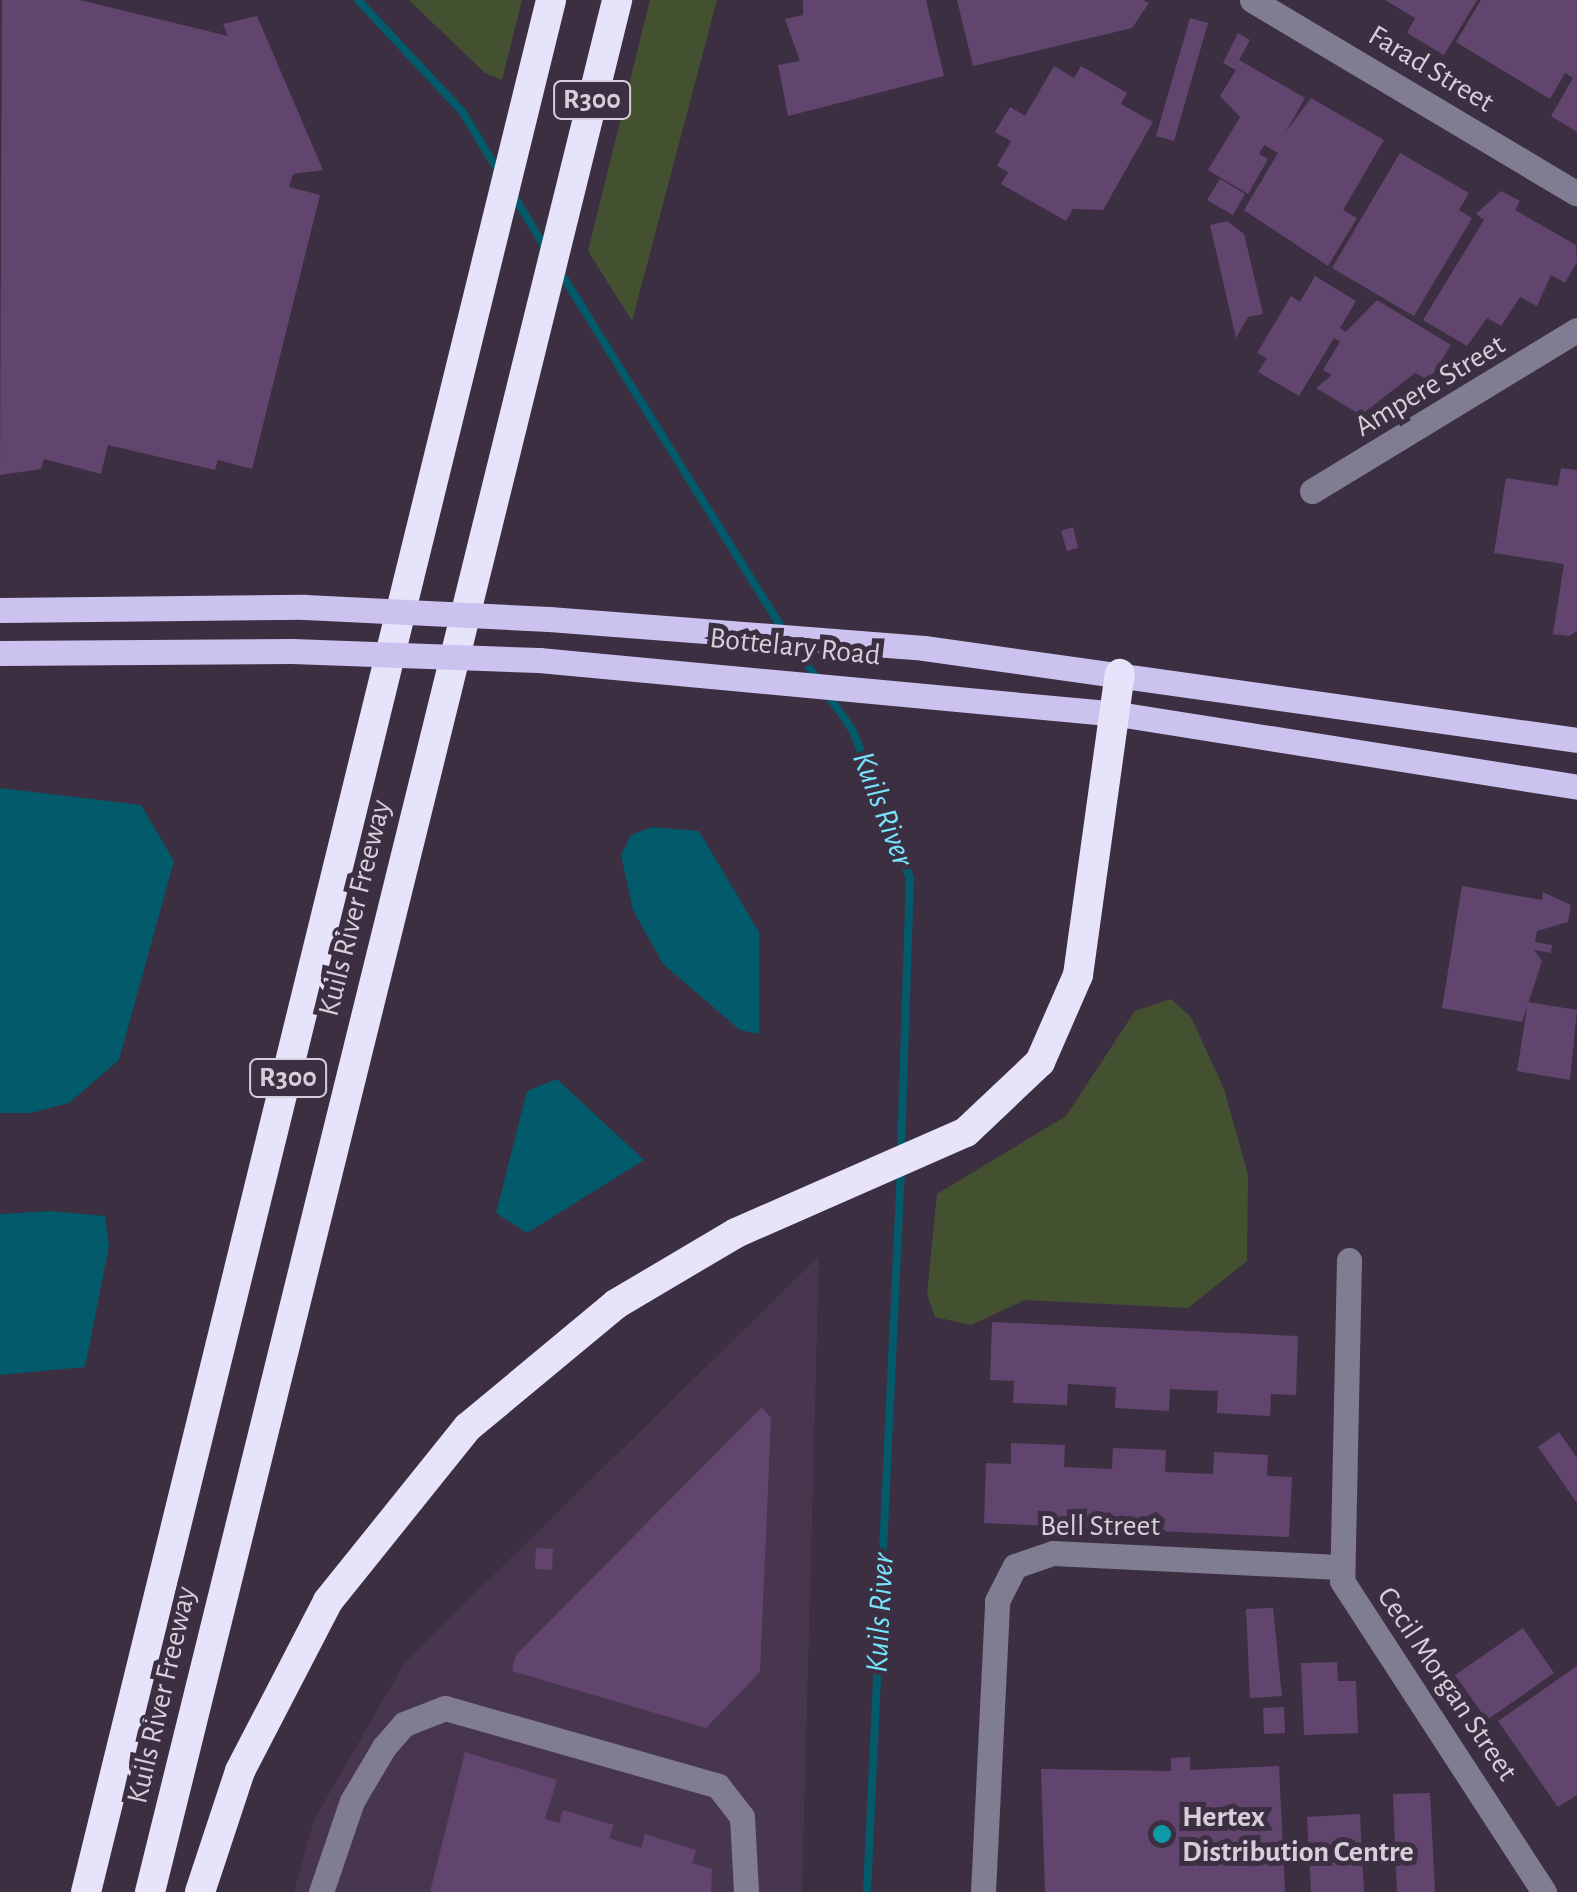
<!DOCTYPE html>
<style>
body{margin:0}
#map{position:relative;width:1577px;height:1892px;overflow:hidden;background:#3c2f42;font-family:"Alegreya Sans",sans-serif}
div>[style]{position:absolute}
.built>*{inset:0;background:#48364f}
.green>*{inset:0;background:#445131}
.water>*{inset:0;background:#025a6a}
.stream>*{height:8px;margin:-4px;padding:0 4px;transform-origin:4px;border-radius:4px;background:#025a6a}
.building>*{inset:0;background:#62456f}
.minor>*{height:25px;margin:-12.5px;padding:0 12.5px;transform-origin:12.5px;border-radius:12.5px;background:#807c92}
.major>*{height:25px;margin:-12.5px;padding:0 12.5px;transform-origin:12.5px;border-radius:12.5px;background:#cbc2f0}
.highway>*{height:30px;margin:-15px;padding:0 15px;transform-origin:15px;border-radius:15px;background:#e7e3fa}
.major-bridge>*{height:25px;margin:-12.5px;padding:0 12.5px;transform-origin:12.5px;border-radius:12.5px;background:#cbc2f0}
.dots>*{width:28px;height:28px;translate:-50% -50%;box-sizing:border-box;border:5px solid #3c2f42;border-radius:50%}
span{translate:-50% -50%;white-space:nowrap;text-align:center;line-height:1.15;-webkit-text-stroke:10px #3c2f42;paint-order:stroke}
.shield-label span{padding:2px 8px;background:#3c2f42;border:2px solid;border-radius:8px;-webkit-text-stroke-width:0}
.shield-label{font-size:28px;color:#d6ceda;font-weight:700}
.street-label{font-size:30px;color:#d6ceda}
.poi-label{font-size:30px;color:#d6ceda;font-weight:700}
.left{translate:0 -50%;text-align:left}
.water-label{font-size:32px;color:#77e4fd;font-style:italic}
</style>
<div id="map">
<div class="built">
<div style="clip-path:polygon(819px 1256px,802px 1892px,294px 1892px,314px 1820px,405px 1662px)"></div>
</div>
<div class="green">
<div style="clip-path:polygon(409px 0,522px 0,502px 80px,485px 73px)"></div>
<div style="clip-path:polygon(650px 0,717px 0,632px 321px,588px 251px)"></div>
<div style="clip-path:polygon(1171px 999px,1191px 1017px,1224px 1089px,1248px 1175px,1247px 1261px,1188px 1308px,1025px 1300px,971px 1325px,935px 1317px,927px 1294px,937px 1194px,1066px 1116px,1135px 1011px)"></div>
</div>
<div class="water">
<div style="clip-path:polygon(0 788px,141px 805px,174px 861px,119px 1060px,69px 1103px,31px 1113px,0 1113px)"></div>
<div style="clip-path:polygon(652px 827px,699px 831px,759px 932px,759px 1034px,740px 1030px,663px 964px,633px 910px,621px 855px,631px 835px)"></div>
<div style="clip-path:polygon(557px 1079px,644px 1160px,527px 1233px,496px 1213px,527px 1091px)"></div>
<div style="clip-path:polygon(51px 1211px,105px 1216px,109px 1246px,85px 1367px,0 1375px,0 1214px)"></div>
</div>
<div class="stream">
<div style="left:358px;top:0;width:152px;rotate:46.9deg"></div>
<div style="left:462px;top:111px;width:71px;rotate:58.8deg"></div>
<div style="left:512px;top:193px;width:66px;rotate:58.7deg"></div>
<div style="left:559px;top:270px;width:425px;rotate:58.1deg"></div>
<div style="left:792px;top:643px;width:45px;rotate:54.9deg"></div>
<div style="left:826px;top:692px;width:47px;rotate:55.3deg"></div>
<div style="left:853px;top:731px;width:158px;rotate:68.8deg"></div>
<div style="left:910px;top:878px;width:275px;rotate:91.9deg"></div>
<div style="left:867px;top:1892px;width:726px;rotate:-87.31deg"></div>
</div>
<div class="building">
<div style="clip-path:polygon(2px 0,80px 0,228px 36px,223px 24px,257px 16px,323px 170px,293px 174px,289px 187px,320px 195px,252px 469px,218px 460px,215px 470px,108px 445px,101px 474px,44px 459px,41px 469px,0 475px)"></div>
<div style="clip-path:polygon(803px 0,926px 0,944px 76px,788px 116px,778px 65px,800px 61px,785px 19px,803px 15px)"></div>
<div style="clip-path:polygon(957px 0,1143px 0,1149px 3px,1132px 28px,973px 66px)"></div>
<div style="clip-path:polygon(1385px 0,1477px 0,1444px 55px,1407px 33px,1415px 18px)"></div>
<div style="clip-path:polygon(1481px 0,1577px 0,1577px 132px,1551px 116px,1573px 78px,1565px 73px,1550px 99px,1456px 42px)"></div>
<div style="clip-path:polygon(1190px 18px,1208px 23px,1174px 141px,1156px 136px)"></div>
<div style="clip-path:polygon(1238px 33px,1250px 40px,1239px 60px,1305px 98px,1285px 133px,1311px 98px,1384px 140px,1343px 210px,1357px 218px,1328px 266px,1244px 210px,1278px 153px,1264px 145px,1259px 154px,1268px 159px,1248px 194px,1208px 170px,1240px 117px,1220px 96px,1236px 70px,1223px 63px)"></div>
<div style="clip-path:polygon(1054px 66px,1074px 78px,1081px 66px,1127px 93px,1121px 104px,1153px 122px,1103px 210px,1073px 209px,1066px 221px,1001px 184px,1008px 172px,997px 166px,1011px 141px,995px 132px,1010px 107px,1025px 116px)"></div>
<div style="clip-path:polygon(1400px 153px,1469px 193px,1459px 210px,1472px 218px,1414px 316px,1332px 268px)"></div>
<div style="clip-path:polygon(1220px 179px,1245px 194px,1233px 215px,1207px 200px)"></div>
<div style="clip-path:polygon(1501px 191px,1520px 201px,1515px 210px,1576px 245px,1577px 262px,1565px 283px,1551px 275px,1537px 306px,1520px 297px,1501px 326px,1487px 318px,1467px 346px,1423px 320px,1484px 220px,1476px 214px)"></div>
<div style="clip-path:polygon(1227px 221px,1244px 234px,1263px 314px,1248px 317px,1236px 338px,1210px 225px)"></div>
<div style="clip-path:polygon(1315px 276px,1356px 301px,1340px 328px,1346px 332px,1377px 300px,1451px 345px,1429px 380px,1415px 373px,1361px 415px,1316px 388px,1332px 375px,1323px 370px,1340px 342px,1334px 338px,1299px 396px,1258px 372px,1267px 358px,1257px 353px,1291px 296px,1300px 302px)"></div>
<div style="clip-path:polygon(1561px 468px,1577px 470px,1577px 631px,1569px 636px,1553px 634px,1564px 564px,1494px 553px,1506px 478px,1558px 486px)"></div>
<div style="clip-path:polygon(1073px 527px,1078px 548px,1067px 551px,1061px 531px)"></div>
<div style="clip-path:polygon(1462px 886px,1542px 900px,1543px 892px,1571px 905px,1568px 922px,1537px 931px,1535px 942px,1552px 945px,1551px 953px,1534px 950px,1542px 961px,1522px 1022px,1442px 1008px)"></div>
<div style="clip-path:polygon(1528px 1002px,1577px 1010px,1570px 1080px,1517px 1071px)"></div>
<div style="clip-path:polygon(992px 1322px,1298px 1336px,1296px 1395px,1271px 1394px,1270px 1416px,1217px 1413px,1218px 1391px,1170px 1389px,1169px 1411px,1115px 1408px,1116px 1387px,1068px 1384px,1067px 1405px,1013px 1403px,1014px 1381px,990px 1380px)"></div>
<div style="clip-path:polygon(762px 1407px,771px 1418px,760px 1672px,706px 1728px,512px 1671px,516px 1655px)"></div>
<div style="clip-path:polygon(1559px 1432px,1577px 1458px,1577px 1503px,1538px 1447px)"></div>
<div style="clip-path:polygon(1011px 1443px,1065px 1445px,1064px 1467px,1112px 1469px,1113px 1448px,1166px 1450px,1165px 1472px,1213px 1474px,1214px 1452px,1268px 1455px,1267px 1476px,1292px 1477px,1289px 1537px,984px 1523px,986px 1463px,1011px 1464px)"></div>
<div style="clip-path:polygon(536px 1548px,553px 1549px,552px 1570px,535px 1569px)"></div>
<div style="clip-path:polygon(1273px 1608px,1282px 1696px,1250px 1698px,1246px 1609px)"></div>
<div style="clip-path:polygon(1523px 1628px,1554px 1673px,1487px 1720px,1455px 1675px)"></div>
<div style="clip-path:polygon(1337px 1662px,1338px 1681px,1356px 1681px,1358px 1733px,1304px 1735px,1301px 1663px)"></div>
<div style="clip-path:polygon(1577px 1666px,1577px 1795px,1558px 1807px,1498px 1721px)"></div>
<div style="clip-path:polygon(1284px 1707px,1285px 1733px,1264px 1734px,1263px 1708px)"></div>
<div style="clip-path:polygon(465px 1752px,557px 1780px,545px 1819px,559px 1823px,563px 1810px,614px 1825px,609px 1838px,641px 1848px,645px 1834px,696px 1850px,692px 1863px,712px 1869px,711px 1892px,430px 1892px)"></div>
<div style="clip-path:polygon(1190px 1757px,1190px 1770px,1279px 1766px,1285px 1892px,1045px 1892px,1041px 1769px,1171px 1771px,1171px 1758px)"></div>
<div style="clip-path:polygon(1430px 1793px,1435px 1892px,1397px 1892px,1393px 1794px)"></div>
<div style="clip-path:polygon(1360px 1814px,1364px 1892px,1311px 1892px,1307px 1817px)"></div>
</div>
<div class="minor">
<div style="left:1252px;top:0;width:378px;rotate:30.8deg"></div>
<div style="left:1312px;top:491px;width:310px;rotate:-31.3deg"></div>
<div style="left:1349px;top:1260px;width:321px;rotate:91.2deg"></div>
<div style="left:1342px;top:1581px;width:371px;rotate:57deg"></div>
<div style="left:321px;top:1892px;width:96px;rotate:-71.2deg"></div>
<div style="left:352px;top:1801px;width:63px;rotate:-59.3deg"></div>
<div style="left:384px;top:1747px;width:30px;rotate:-49deg"></div>
<div style="left:404px;top:1724px;width:44px;rotate:-21.3deg"></div>
<div style="left:445px;top:1708px;width:284px;rotate:15.9deg"></div>
<div style="left:718px;top:1786px;width:39px;rotate:52deg"></div>
<div style="left:742px;top:1817px;width:75px;rotate:86.9deg"></div>
<div style="left:983px;top:1892px;width:291px;rotate:-87.2deg"></div>
<div style="left:997px;top:1601px;width:39px;rotate:-63deg"></div>
<div style="left:1015px;top:1566px;width:40px;rotate:-18.9deg"></div>
<div style="left:1053px;top:1553px;width:286px;rotate:2.8deg"></div>
</div>
<div class="major">
<div style="left:0;top:610px;width:305px;rotate:-0.6deg"></div>
<div style="left:549px;top:619px;width:376px;rotate:4.4deg"></div>
<div style="left:924px;top:648px;width:659px;rotate:8.02deg"></div>
<div style="left:0;top:653px;width:292px;rotate:-0.4deg"></div>
<div style="left:539px;top:660px;width:582px;rotate:5.33deg"></div>
<div style="left:1118px;top:714px;width:465px;rotate:9deg"></div>
</div>
<div class="highway">
<div style="left:86px;top:1892px;width:1948px;rotate:-76.19deg"></div>
<div style="left:150px;top:1892px;width:1949px;rotate:-76.13deg"></div>
<div style="left:200px;top:1892px;width:127px;rotate:-71.7deg"></div>
<div style="left:240px;top:1771px;width:191px;rotate:-62.6deg"></div>
<div style="left:328px;top:1601px;width:223px;rotate:-51.2deg"></div>
<div style="left:468px;top:1427px;width:192px;rotate:-39.7deg"></div>
<div style="left:616px;top:1304px;width:139px;rotate:-30.6deg"></div>
<div style="left:736px;top:1233px;width:251px;rotate:-23.7deg"></div>
<div style="left:966px;top:1132px;width:102px;rotate:-43.4deg"></div>
<div style="left:1040px;top:1062px;width:95px;rotate:-66.4deg"></div>
<div style="left:1078px;top:975px;width:304px;rotate:-82.1deg"></div>
</div>
<div class="major-bridge">
<div style="left:305px;top:607px;width:244px;rotate:2.8deg"></div>
<div style="left:292px;top:651px;width:247px;rotate:2.1deg"></div>
</div>
<div class="dots">
<div style="left:1162px;top:1834px;background:#0f9aa8"></div>
</div>
<div class="shield-label">
<span style="left:592px;top:100px">R300</span>
<span style="left:288px;top:1078px">R300</span>
</div>
<div class="street-label">
<span style="left:1431px;top:69px;rotate:31deg">Farad Street</span>
<span style="left:1430px;top:386px;rotate:-31deg">Ampere Street</span>
<span style="left:795px;top:647px;rotate:6deg">Bottelary Road</span>
<span style="left:355px;top:908px;rotate:-76deg">Kuils River Freeway</span>
<span style="left:1100px;top:1526px">Bell Street</span>
<span style="left:1447px;top:1684px;rotate:56deg">Cecil Morgan Street</span>
<span style="left:162px;top:1695px;rotate:-77deg">Kuils River Freeway</span>
</div>
<div class="poi-label">
<span class="left" style="left:1182px;top:1834px">Hertex<br>Distribution Centre</span>
</div>
<div class="water-label">
<span style="left:883px;top:809px;rotate:69deg">Kuils River</span>
<span style="left:880px;top:1613px;rotate:-87deg">Kuils River</span>
</div>
</div>
